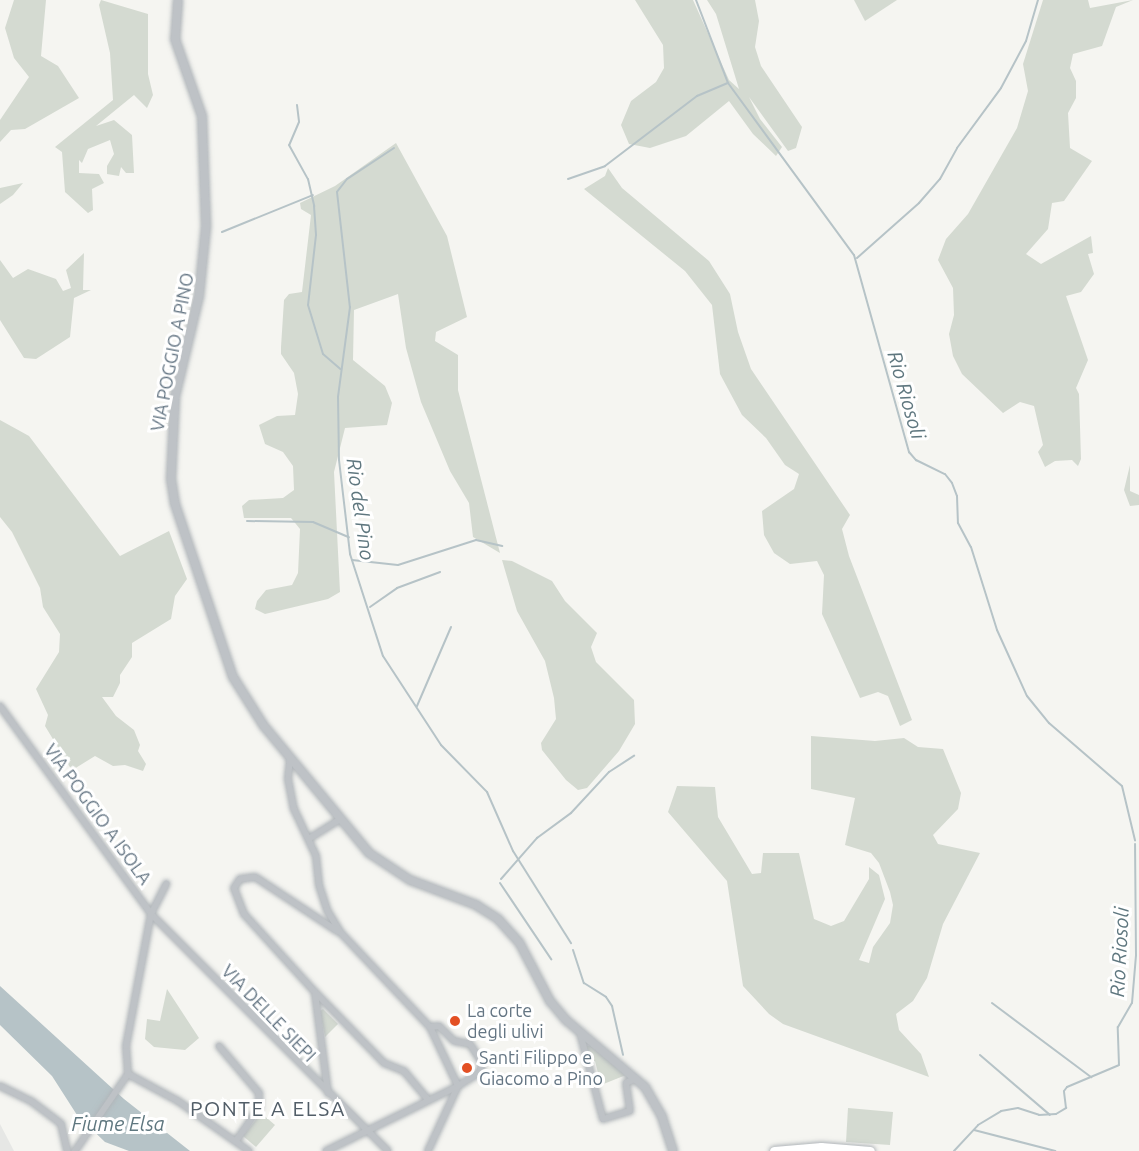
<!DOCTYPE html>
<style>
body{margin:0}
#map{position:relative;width:1139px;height:1151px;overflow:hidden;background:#f5f5f1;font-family:Ubuntu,sans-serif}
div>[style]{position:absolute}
.built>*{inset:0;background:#e6e7e5}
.green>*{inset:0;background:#d4dad1}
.water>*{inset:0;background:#b6c3c7}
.stream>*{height:2px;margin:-1px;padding:0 1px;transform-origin:1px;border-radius:1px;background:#b6c3c7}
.roads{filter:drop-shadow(0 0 2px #b1b6ba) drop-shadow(0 0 2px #b1b6ba)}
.minor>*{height:6px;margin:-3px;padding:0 3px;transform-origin:3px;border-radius:3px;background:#bec2c6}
.tertiary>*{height:8px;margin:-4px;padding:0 4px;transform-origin:4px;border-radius:4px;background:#bec2c6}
.primary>*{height:9px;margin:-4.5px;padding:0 4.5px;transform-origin:4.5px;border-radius:4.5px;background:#fff}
.dots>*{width:16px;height:16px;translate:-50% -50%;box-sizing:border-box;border:3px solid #fff;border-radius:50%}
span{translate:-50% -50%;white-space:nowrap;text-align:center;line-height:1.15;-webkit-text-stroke:6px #fff;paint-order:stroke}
.street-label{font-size:18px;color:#647583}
.poi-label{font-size:18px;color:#647583}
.left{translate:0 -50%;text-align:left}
.water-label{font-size:20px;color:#5f777f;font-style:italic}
.quarter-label{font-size:21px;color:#525e68;letter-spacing:1.5px}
</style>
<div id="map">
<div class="built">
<div style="clip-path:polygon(0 1124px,14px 1151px,0 1151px)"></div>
</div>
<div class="green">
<div style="clip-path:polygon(14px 0,46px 0,41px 56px,58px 66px,79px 98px,25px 129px,11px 130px,0 142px,0 120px,29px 77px,14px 58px,5px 28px)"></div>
<div style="clip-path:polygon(101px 0,148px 14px,148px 74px,153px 95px,147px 108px,134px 95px,96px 126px,114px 120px,132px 135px,134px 173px,126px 173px,121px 167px,119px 176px,107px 174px,107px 166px,114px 154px,110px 140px,88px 149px,82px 163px,79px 160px,79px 173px,99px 174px,104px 183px,92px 189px,93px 210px,88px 213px,65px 192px,62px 152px,55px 147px,113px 100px,110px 53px,99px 5px)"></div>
<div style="clip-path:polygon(635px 0,693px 0,729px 80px,739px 89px,716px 14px,707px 0,755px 0,759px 21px,755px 47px,761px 66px,802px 127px,796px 148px,788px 151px,749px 97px,760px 119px,782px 147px,776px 156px,753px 134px,729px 101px,686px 136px,650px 148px,629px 144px,621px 125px,631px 101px,656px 82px,664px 68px,663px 45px)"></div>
<div style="clip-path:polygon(854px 0,897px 0,865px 21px)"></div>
<div style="clip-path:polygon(1043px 0,1088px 0,1090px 8px,1133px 0,1116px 7px,1102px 46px,1073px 54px,1070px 68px,1076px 81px,1076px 98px,1068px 113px,1070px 148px,1092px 161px,1064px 201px,1052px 203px,1048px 229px,1026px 254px,1041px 264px,1091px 236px,1093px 253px,1088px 254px,1094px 274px,1081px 292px,1066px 296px,1088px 360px,1076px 388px,1079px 394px,1081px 459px,1078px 466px,1072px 460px,1055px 461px,1045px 467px,1038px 452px,1043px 445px,1034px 406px,1020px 402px,1003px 413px,962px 374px,953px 356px,949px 334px,954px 315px,953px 288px,938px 260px,946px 239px,968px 214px,1017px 128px,1028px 91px,1023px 64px)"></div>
<div style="clip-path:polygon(396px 143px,447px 236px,467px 317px,436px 332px,435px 341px,458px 355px,458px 390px,500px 553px,473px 537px,469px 503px,450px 471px,421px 402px,406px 348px,398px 294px,354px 310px,353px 360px,385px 386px,392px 403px,387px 425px,345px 428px,334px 472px,340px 592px,328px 599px,265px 614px,255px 609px,257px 601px,266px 590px,292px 585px,298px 573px,300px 529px,291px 518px,244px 518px,242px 506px,249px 500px,283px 498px,294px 490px,293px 466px,283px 452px,265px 444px,259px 425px,277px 416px,295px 415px,298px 394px,294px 373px,281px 354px,281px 347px,284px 300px,289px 294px,302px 292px,311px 215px,301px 209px,300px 203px,335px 186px)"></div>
<div style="clip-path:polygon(608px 168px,622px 188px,709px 261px,730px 294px,738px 332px,751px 369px,850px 515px,842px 529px,849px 556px,912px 720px,900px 726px,888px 696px,878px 692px,860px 698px,822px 614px,824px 575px,817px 561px,790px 564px,774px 553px,764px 535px,762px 511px,794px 489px,799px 474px,785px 465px,766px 438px,742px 415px,720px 374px,712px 305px,685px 271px,584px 189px,605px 176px)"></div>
<div style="clip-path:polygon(23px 183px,13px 195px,0 204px,0 188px)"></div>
<div style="clip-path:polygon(84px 253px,83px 290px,91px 290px,74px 298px,70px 337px,36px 359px,24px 358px,0 320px,0 260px,13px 278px,28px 269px,56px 279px,63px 291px,71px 288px,66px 270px)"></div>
<div style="clip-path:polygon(0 420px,29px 436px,120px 556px,169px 531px,187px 579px,175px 596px,171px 619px,132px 643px,132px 657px,120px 675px,120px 683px,113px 697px,102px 697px,116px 716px,134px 730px,140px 745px,138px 751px,146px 764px,143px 771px,125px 765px,113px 766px,95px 756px,74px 769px,92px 795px,88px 797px,45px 726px,48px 715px,36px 689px,59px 652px,60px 634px,43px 607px,40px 588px,12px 532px,0 517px)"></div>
<div style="clip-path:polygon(1130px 465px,1130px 491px,1139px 495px,1139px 505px,1130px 506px,1124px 490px)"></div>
<div style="clip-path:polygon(502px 560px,512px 561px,552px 581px,565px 601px,597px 633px,591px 647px,596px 662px,634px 700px,635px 724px,619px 751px,587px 788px,578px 790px,566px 780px,542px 750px,541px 743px,556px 719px,554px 698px,545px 661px,517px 611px)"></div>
<div style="clip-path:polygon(811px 736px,875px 741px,904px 738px,918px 747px,943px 749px,961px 793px,958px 809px,933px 835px,938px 844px,980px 853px,943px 924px,927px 978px,913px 1001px,896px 1014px,899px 1030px,921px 1054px,929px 1077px,783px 1024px,769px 1014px,743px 986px,727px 881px,668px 812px,677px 786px,715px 787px,718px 817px,752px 874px,761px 873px,763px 853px,799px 853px,814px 919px,831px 926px,844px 921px,869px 879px,869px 867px,879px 875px,885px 899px,859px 960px,869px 963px,873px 947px,890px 923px,893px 905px,890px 892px,879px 863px,871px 853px,845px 845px,855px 798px,811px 789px)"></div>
<div style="clip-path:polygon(167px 989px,199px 1038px,185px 1050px,154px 1047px,145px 1039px,147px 1019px,160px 1021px)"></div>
<div style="clip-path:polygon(323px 1009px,338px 1024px,325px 1037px,320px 1011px)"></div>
<div style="clip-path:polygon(586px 1046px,591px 1046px,626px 1075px,601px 1085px,595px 1061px,589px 1062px)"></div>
<div style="clip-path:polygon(848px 1108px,893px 1112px,890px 1145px,846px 1142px)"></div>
<div style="clip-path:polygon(261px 1113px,275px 1125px,256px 1147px,243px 1136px)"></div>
</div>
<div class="water">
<div style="clip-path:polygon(0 986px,124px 1099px,190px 1151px,129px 1151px,105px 1142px,77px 1115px,52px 1076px,0 1025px)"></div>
</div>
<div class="stream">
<div style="left:696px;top:0;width:89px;rotate:68.9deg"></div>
<div style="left:728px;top:83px;width:213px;rotate:53.8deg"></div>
<div style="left:854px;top:255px;width:205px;rotate:74.4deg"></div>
<div style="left:909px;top:452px;width:11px;rotate:49deg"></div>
<div style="left:916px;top:460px;width:32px;rotate:26deg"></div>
<div style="left:945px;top:474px;width:11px;rotate:52deg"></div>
<div style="left:952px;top:483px;width:14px;rotate:69deg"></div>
<div style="left:957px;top:496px;width:27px;rotate:88deg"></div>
<div style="left:958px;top:523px;width:27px;rotate:62deg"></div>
<div style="left:971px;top:547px;width:87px;rotate:72.6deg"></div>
<div style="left:997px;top:630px;width:72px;rotate:65.6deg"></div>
<div style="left:1027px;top:696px;width:35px;rotate:51deg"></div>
<div style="left:1049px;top:723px;width:96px;rotate:40.8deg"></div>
<div style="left:1122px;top:786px;width:56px;rotate:76.5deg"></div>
<div style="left:297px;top:105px;width:17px;rotate:83deg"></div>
<div style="left:299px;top:122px;width:25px;rotate:113deg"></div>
<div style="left:289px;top:145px;width:39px;rotate:61deg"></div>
<div style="left:308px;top:179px;width:28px;rotate:77deg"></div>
<div style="left:314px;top:206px;width:29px;rotate:86deg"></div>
<div style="left:316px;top:235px;width:70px;rotate:96.5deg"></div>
<div style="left:308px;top:305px;width:51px;rotate:73deg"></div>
<div style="left:323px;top:354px;width:23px;rotate:41deg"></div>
<div style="left:394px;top:148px;width:56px;rotate:146.6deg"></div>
<div style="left:347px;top:179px;width:16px;rotate:128deg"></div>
<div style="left:337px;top:192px;width:116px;rotate:83.6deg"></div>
<div style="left:350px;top:307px;width:91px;rotate:97.6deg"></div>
<div style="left:338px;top:397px;width:63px;rotate:89.1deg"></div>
<div style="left:339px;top:460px;width:95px;rotate:83.3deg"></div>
<div style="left:350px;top:554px;width:107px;rotate:72.1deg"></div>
<div style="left:383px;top:656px;width:106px;rotate:56.9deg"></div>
<div style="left:441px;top:745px;width:66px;rotate:45.6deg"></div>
<div style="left:487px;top:792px;width:64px;rotate:66.2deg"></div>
<div style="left:513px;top:851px;width:109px;rotate:57.8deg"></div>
<div style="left:568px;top:179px;width:39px;rotate:-19deg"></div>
<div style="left:605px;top:166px;width:116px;rotate:-37.3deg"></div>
<div style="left:697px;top:96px;width:34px;rotate:-23deg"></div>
<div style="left:222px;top:232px;width:98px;rotate:-22.1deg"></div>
<div style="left:857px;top:258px;width:83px;rotate:-41.6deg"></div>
<div style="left:919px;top:203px;width:32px;rotate:-49deg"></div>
<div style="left:940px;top:179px;width:35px;rotate:-61deg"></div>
<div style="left:957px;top:148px;width:74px;rotate:-53.7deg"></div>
<div style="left:1001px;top:88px;width:53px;rotate:-62deg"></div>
<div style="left:1026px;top:41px;width:43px;rotate:-73.7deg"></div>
<div style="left:247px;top:521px;width:66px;rotate:0.9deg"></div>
<div style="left:313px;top:522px;width:39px;rotate:23deg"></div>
<div style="left:352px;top:560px;width:46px;rotate:6.2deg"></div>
<div style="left:398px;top:565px;width:82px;rotate:-17.8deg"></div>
<div style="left:476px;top:540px;width:27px;rotate:13deg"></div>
<div style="left:370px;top:607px;width:33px;rotate:-35deg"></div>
<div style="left:397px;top:588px;width:46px;rotate:-20.4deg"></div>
<div style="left:417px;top:706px;width:86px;rotate:-66.7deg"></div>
<div style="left:501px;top:879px;width:55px;rotate:-48.7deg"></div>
<div style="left:537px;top:838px;width:42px;rotate:-36.3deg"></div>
<div style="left:571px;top:813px;width:56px;rotate:-47.2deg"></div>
<div style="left:609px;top:772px;width:30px;rotate:-33deg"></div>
<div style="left:500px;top:883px;width:92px;rotate:56.1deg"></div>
<div style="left:573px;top:950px;width:35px;rotate:72deg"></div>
<div style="left:584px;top:983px;width:26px;rotate:32deg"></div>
<div style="left:606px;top:997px;width:11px;rotate:56deg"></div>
<div style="left:612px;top:1006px;width:50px;rotate:77.3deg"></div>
<div style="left:992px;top:1003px;width:124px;rotate:36.8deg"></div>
<div style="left:980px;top:1055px;width:92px;rotate:40.6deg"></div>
<div style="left:974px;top:1130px;width:84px;rotate:14.5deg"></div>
<div style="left:954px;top:1151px;width:35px;rotate:-47deg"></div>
<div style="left:978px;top:1125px;width:27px;rotate:-31deg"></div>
<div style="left:1001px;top:1111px;width:17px;rotate:-10deg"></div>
<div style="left:1018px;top:1108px;width:22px;rotate:18deg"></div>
<div style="left:1039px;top:1115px;width:17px;rotate:-3deg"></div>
<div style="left:1056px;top:1114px;width:12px;rotate:-31deg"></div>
<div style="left:1066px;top:1108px;width:17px;rotate:-97deg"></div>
<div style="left:1064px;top:1091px;width:5px;rotate:-53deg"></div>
<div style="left:1067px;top:1087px;width:56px;rotate:-22.9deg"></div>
<div style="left:1119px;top:1065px;width:38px;rotate:-92deg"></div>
<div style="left:1118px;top:1027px;width:28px;rotate:-60deg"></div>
<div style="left:1132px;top:1003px;width:48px;rotate:-85.2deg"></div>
<div style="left:1136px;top:955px;width:111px;rotate:-90.5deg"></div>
</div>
<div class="roads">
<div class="minor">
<div style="left:0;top:706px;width:257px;rotate:54deg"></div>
<div style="left:151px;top:914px;width:335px;rotate:45deg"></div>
<div style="left:290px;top:759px;width:20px;rotate:96deg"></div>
<div style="left:288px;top:779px;width:31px;rotate:79deg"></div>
<div style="left:294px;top:809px;width:52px;rotate:64.9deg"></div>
<div style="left:316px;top:856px;width:29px;rotate:84deg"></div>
<div style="left:319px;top:885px;width:26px;rotate:72deg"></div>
<div style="left:327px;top:910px;width:27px;rotate:59deg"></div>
<div style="left:341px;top:933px;width:129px;rotate:46.6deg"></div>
<div style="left:430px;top:1027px;width:65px;rotate:64.6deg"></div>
<div style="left:458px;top:1086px;width:72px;rotate:114.8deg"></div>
<div style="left:310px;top:838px;width:36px;rotate:-32deg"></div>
<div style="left:337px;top:931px;width:98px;rotate:-146.6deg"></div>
<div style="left:255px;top:877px;width:15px;rotate:172deg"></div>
<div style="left:240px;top:879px;width:11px;rotate:124deg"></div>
<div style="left:234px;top:888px;width:28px;rotate:69deg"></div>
<div style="left:244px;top:914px;width:105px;rotate:47.7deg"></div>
<div style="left:315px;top:992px;width:99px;rotate:45.8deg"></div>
<div style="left:384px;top:1063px;width:22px;rotate:22deg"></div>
<div style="left:404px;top:1071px;width:38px;rotate:50deg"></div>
<div style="left:315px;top:993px;width:101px;rotate:82.6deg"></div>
<div style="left:580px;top:1033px;width:89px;rotate:75deg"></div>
<div style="left:603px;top:1119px;width:28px;rotate:-17deg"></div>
<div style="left:630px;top:1111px;width:28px;rotate:-98deg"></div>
<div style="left:626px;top:1083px;width:11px;rotate:-27deg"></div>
<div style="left:219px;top:1046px;width:62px;rotate:49.6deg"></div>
<div style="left:259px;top:1093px;width:15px;rotate:90deg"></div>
<div style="left:259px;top:1108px;width:40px;rotate:124.9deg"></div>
<div style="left:128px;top:1074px;width:28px;rotate:-94deg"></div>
<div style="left:126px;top:1046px;width:134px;rotate:-79.3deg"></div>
<div style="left:151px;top:914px;width:34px;rotate:-63deg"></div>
<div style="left:128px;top:1074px;width:57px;rotate:28.4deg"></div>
<div style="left:178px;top:1101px;width:87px;rotate:35.2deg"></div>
<div style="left:0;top:1086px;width:34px;rotate:26deg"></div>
<div style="left:31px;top:1101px;width:38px;rotate:37deg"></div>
<div style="left:61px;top:1124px;width:28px;rotate:77deg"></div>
<div style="left:75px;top:1151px;width:93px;rotate:-55.5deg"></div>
<div style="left:326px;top:1151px;width:147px;rotate:-26.2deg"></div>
<div style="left:458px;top:1086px;width:26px;rotate:-32deg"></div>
<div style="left:480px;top:1072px;width:9px;rotate:-77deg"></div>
<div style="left:482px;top:1063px;width:22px;rotate:-122deg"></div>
<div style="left:470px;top:1044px;width:16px;rotate:-169deg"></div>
<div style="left:454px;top:1041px;width:21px;rotate:-135deg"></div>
<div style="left:439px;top:1026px;width:9px;rotate:174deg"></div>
</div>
<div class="tertiary">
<div style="left:178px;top:0;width:39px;rotate:94deg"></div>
<div style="left:175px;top:39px;width:82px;rotate:70.7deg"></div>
<div style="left:202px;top:116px;width:111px;rotate:87.9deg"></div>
<div style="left:206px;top:227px;width:69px;rotate:95.8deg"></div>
<div style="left:199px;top:296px;width:104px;rotate:103.4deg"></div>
<div style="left:175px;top:397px;width:82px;rotate:92.8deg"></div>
<div style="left:171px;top:479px;width:25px;rotate:81deg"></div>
<div style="left:175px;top:504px;width:182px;rotate:71.5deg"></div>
<div style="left:233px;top:677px;width:58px;rotate:57.7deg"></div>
<div style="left:264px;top:726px;width:165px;rotate:50.4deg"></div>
<div style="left:369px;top:853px;width:49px;rotate:33.4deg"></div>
<div style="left:410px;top:880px;width:71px;rotate:20.7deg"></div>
<div style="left:476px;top:905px;width:26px;rotate:32deg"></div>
<div style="left:498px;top:919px;width:31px;rotate:48deg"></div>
<div style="left:519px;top:942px;width:67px;rotate:62.3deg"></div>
<div style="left:550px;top:1001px;width:25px;rotate:50deg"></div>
<div style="left:566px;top:1020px;width:104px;rotate:40.3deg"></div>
<div style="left:645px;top:1087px;width:34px;rotate:60deg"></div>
<div style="left:662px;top:1117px;width:36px;rotate:72deg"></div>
</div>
<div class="primary">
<div style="left:774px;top:1151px;width:47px;rotate:-4.9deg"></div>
<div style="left:821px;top:1147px;width:49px;rotate:4.7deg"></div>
</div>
</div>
<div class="dots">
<div style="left:455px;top:1021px;background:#e35024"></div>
<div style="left:467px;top:1068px;background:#e35024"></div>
</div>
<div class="street-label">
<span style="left:172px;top:352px;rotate:-79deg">VIA POGGIO A PINO</span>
<span style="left:98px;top:814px;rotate:54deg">VIA POGGIO A ISOLA</span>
<span style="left:269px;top:1013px;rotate:46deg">VIA DELLE SIEPI</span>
</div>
<div class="poi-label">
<span class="left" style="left:467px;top:1021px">La corte<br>degli ulivi</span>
<span class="left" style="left:479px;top:1068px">Santi Filippo e<br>Giacomo a Pino</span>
</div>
<div class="water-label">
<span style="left:907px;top:395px;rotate:74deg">Rio Riosoli</span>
<span style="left:361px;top:509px;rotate:82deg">Rio del Pino</span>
<span style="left:1119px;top:952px;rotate:-87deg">Rio Riosoli</span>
<span style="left:118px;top:1123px">Fiume Elsa</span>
</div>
<div class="quarter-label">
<span style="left:268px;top:1108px">PONTE A ELSA</span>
</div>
</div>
